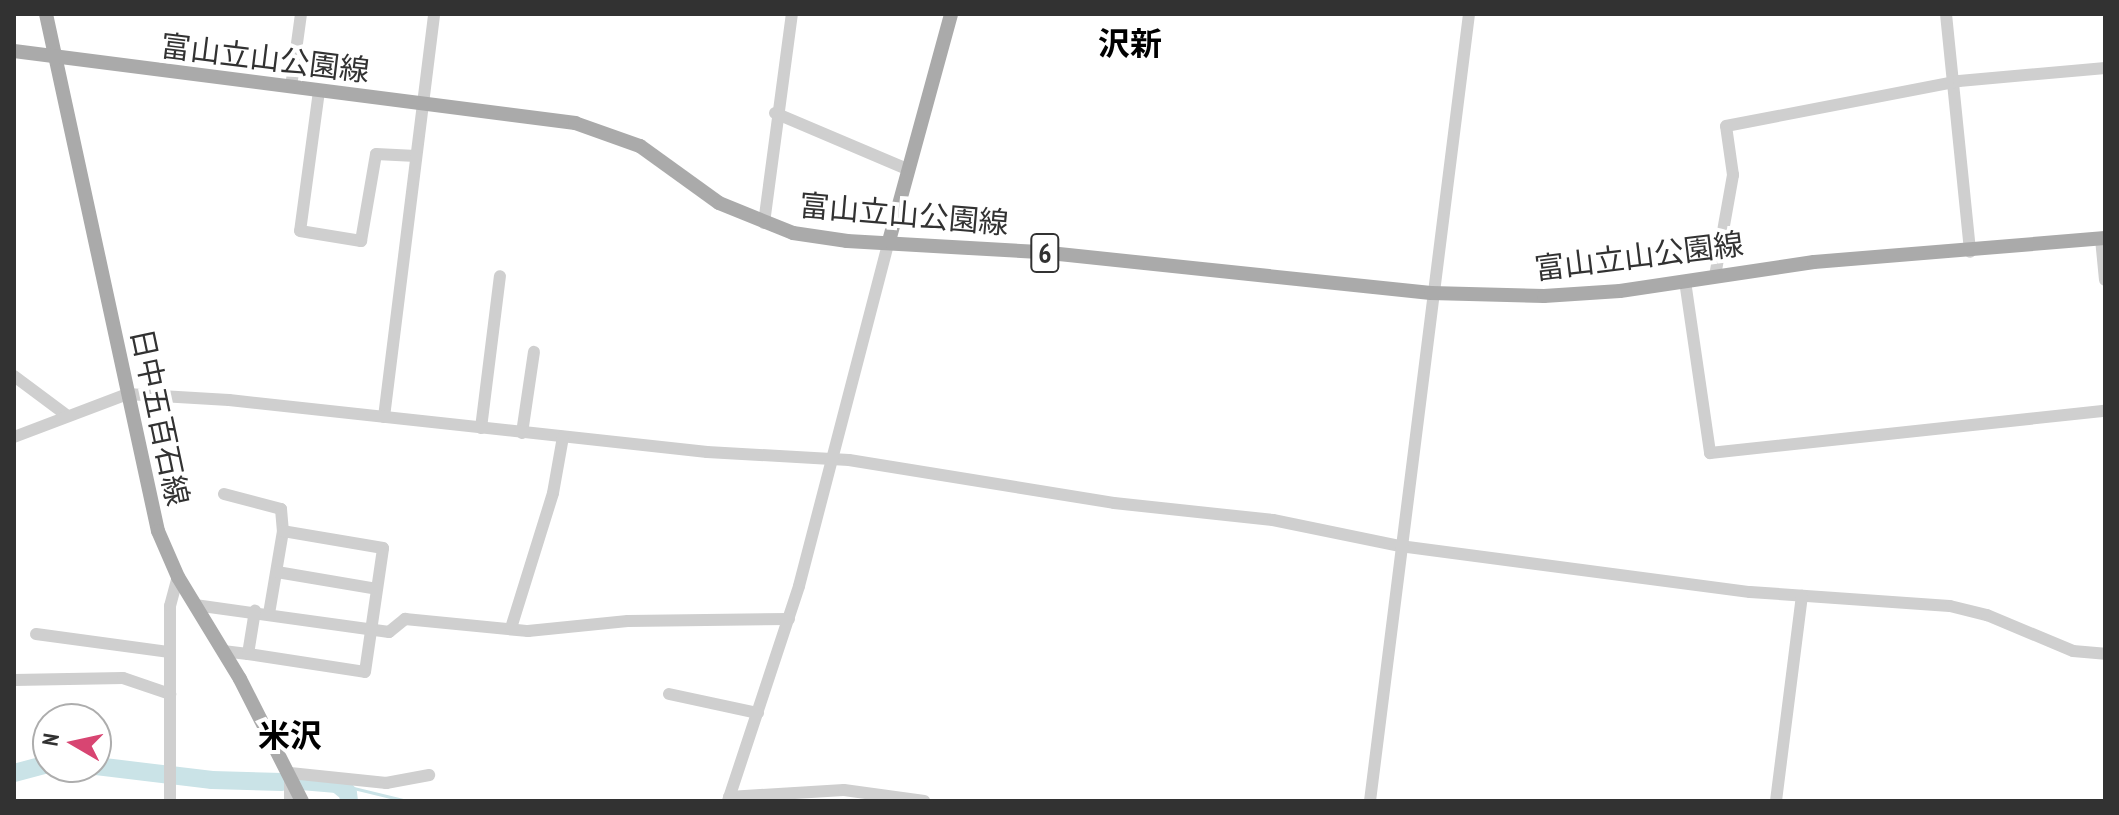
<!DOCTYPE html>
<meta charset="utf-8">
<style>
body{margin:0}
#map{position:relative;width:2119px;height:815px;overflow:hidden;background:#fff;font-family:"PT Sans Narrow","Noto Sans JP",sans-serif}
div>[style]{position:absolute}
.stream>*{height:3px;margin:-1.5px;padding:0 1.5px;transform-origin:1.5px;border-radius:1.5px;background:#cae3e7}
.river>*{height:18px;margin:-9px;padding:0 9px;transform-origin:9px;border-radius:9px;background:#cae3e7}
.minor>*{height:12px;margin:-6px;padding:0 6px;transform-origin:6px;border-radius:6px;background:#cfcfcf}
.major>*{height:14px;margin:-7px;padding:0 7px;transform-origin:7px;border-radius:7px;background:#aaa}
span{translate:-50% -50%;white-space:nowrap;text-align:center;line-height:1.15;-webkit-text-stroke:8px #fff;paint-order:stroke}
.shield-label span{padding:2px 6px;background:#fff;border:2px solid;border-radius:6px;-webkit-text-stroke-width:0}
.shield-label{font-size:28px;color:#323232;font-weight:700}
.street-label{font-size:30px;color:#323232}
.neighbourhood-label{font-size:32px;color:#000;font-weight:700}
.frame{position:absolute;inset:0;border:16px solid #323232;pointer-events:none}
.north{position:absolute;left:32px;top:703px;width:80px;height:80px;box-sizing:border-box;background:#fff;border:2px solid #adadad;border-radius:50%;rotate:279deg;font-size:22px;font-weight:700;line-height:32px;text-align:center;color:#323232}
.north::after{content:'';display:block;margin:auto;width:28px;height:36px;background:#d84572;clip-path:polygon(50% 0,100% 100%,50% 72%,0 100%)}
</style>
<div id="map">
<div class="stream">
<div style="left:337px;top:784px;width:72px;rotate:13.7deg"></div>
</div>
<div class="river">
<div style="left:96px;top:766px;width:117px;rotate:6.9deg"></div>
<div style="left:212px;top:780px;width:70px;rotate:1.6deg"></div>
<div style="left:14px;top:773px;width:35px;rotate:-15deg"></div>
<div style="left:301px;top:781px;width:36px;rotate:5deg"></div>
<div style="left:337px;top:784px;width:14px;rotate:39deg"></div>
<div style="left:348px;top:793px;width:8px;rotate:83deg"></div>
</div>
<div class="minor">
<div style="left:1946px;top:14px;width:239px;rotate:84.2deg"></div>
<div style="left:291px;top:87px;width:74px;rotate:-82.2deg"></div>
<div style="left:319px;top:91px;width:141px;rotate:97.7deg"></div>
<div style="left:300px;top:231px;width:62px;rotate:9.3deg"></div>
<div style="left:361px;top:241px;width:88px;rotate:-80.2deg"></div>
<div style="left:376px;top:154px;width:40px;rotate:2.9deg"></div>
<div style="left:775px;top:113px;width:143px;rotate:23deg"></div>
<div style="left:764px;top:223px;width:211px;rotate:-82.4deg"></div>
<div style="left:2101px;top:239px;width:41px;rotate:84.4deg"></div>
<div style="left:1715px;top:276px;width:103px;rotate:-79.9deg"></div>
<div style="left:1733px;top:175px;width:49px;rotate:-98.1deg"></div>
<div style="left:1726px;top:126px;width:237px;rotate:-10.9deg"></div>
<div style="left:1959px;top:81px;width:147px;rotate:-5.1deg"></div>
<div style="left:1685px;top:281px;width:174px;rotate:81.7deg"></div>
<div style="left:1710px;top:453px;width:397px;rotate:-6.1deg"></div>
<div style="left:14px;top:376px;width:64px;rotate:36.7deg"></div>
<div style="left:384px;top:417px;width:406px;rotate:-82.9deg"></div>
<div style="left:481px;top:428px;width:153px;rotate:-82.9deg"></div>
<div style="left:522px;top:433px;width:82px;rotate:-81.6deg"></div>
<div style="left:14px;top:437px;width:121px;rotate:-20.8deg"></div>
<div style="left:127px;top:394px;width:102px;rotate:3.4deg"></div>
<div style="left:229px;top:400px;width:481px;rotate:6.2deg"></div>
<div style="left:707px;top:452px;width:142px;rotate:3.2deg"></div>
<div style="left:849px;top:460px;width:268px;rotate:9.2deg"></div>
<div style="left:1114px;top:503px;width:160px;rotate:6.1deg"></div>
<div style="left:1273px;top:520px;width:130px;rotate:11.6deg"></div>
<div style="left:1400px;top:546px;width:353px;rotate:7.5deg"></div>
<div style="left:1750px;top:592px;width:200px;rotate:4deg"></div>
<div style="left:1950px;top:606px;width:38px;rotate:14deg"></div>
<div style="left:1987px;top:615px;width:93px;rotate:22.7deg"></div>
<div style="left:2073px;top:651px;width:32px;rotate:5deg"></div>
<div style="left:224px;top:494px;width:59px;rotate:14.7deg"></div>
<div style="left:281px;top:509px;width:22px;rotate:85deg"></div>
<div style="left:283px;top:531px;width:84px;rotate:99.6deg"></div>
<div style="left:277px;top:572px;width:101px;rotate:9.6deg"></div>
<div style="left:195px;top:605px;width:196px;rotate:7.9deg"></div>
<div style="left:389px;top:632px;width:21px;rotate:-39deg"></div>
<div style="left:405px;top:619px;width:124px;rotate:5.6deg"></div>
<div style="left:528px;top:631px;width:100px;rotate:-5.7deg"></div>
<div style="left:628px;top:621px;width:161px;rotate:-0.7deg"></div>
<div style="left:511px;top:628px;width:141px;rotate:-72.7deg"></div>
<div style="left:553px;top:493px;width:57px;rotate:-79.9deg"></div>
<div style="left:36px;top:634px;width:135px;rotate:7.7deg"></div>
<div style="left:223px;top:651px;width:25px;rotate:7deg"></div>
<div style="left:248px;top:654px;width:44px;rotate:-80.8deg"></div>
<div style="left:248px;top:654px;width:118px;rotate:8.7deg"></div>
<div style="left:365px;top:672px;width:125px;rotate:-81.7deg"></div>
<div style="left:383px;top:548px;width:101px;rotate:-170.4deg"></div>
<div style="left:14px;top:680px;width:109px;rotate:-1.1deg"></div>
<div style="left:123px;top:678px;width:50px;rotate:18.8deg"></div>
<div style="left:669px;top:694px;width:91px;rotate:12.1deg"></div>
<div style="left:729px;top:797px;width:115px;rotate:-3.5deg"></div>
<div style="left:844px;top:790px;width:81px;rotate:7.8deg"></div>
<div style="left:170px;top:801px;width:195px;rotate:-90deg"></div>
<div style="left:170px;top:606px;width:30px;rotate:-75deg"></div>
<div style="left:290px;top:801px;width:28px;rotate:-90deg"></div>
<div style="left:290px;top:773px;width:97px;rotate:5.9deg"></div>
<div style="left:386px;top:783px;width:44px;rotate:-10.5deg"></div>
<div style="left:728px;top:801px;width:226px;rotate:-71.7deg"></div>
<div style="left:799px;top:586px;width:357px;rotate:-75.4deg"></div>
<div style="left:1370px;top:801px;width:793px;rotate:-82.83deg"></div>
<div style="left:1776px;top:801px;width:207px;rotate:-82.8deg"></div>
</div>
<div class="major">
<div style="left:46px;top:14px;width:529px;rotate:77.78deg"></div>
<div style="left:158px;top:531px;width:50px;rotate:66.5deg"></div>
<div style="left:178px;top:577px;width:119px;rotate:58.7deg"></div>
<div style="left:240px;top:679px;width:137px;rotate:63.1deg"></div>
<div style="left:14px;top:51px;width:566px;rotate:7.31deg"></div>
<div style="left:575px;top:123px;width:69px;rotate:19.5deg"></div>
<div style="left:640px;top:146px;width:97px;rotate:35.8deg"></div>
<div style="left:719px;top:203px;width:80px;rotate:22.1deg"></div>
<div style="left:793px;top:233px;width:55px;rotate:8.4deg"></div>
<div style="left:847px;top:241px;width:193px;rotate:3.3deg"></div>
<div style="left:1040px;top:252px;width:393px;rotate:6deg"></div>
<div style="left:1431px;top:293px;width:113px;rotate:1.5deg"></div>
<div style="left:1544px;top:296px;width:76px;rotate:-3.8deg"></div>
<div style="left:1620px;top:291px;width:196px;rotate:-8.5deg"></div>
<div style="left:1814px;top:262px;width:292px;rotate:-4.7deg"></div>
<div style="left:889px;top:241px;width:235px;rotate:-74.7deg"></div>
</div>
<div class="shield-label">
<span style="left:1045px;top:253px">6</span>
</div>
<div class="street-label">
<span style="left:265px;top:58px;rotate:7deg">富山立山公園線</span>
<span style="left:904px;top:214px;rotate:5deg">富山立山公園線</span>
<span style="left:1639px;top:256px;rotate:-7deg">富山立山公園線</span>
<span style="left:160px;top:417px;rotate:78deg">日中五百石線</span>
</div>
<div class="neighbourhood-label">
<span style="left:1130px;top:43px">沢新</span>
<span style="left:290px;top:735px">米沢</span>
</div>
<div class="frame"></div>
<div class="north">N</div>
</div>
